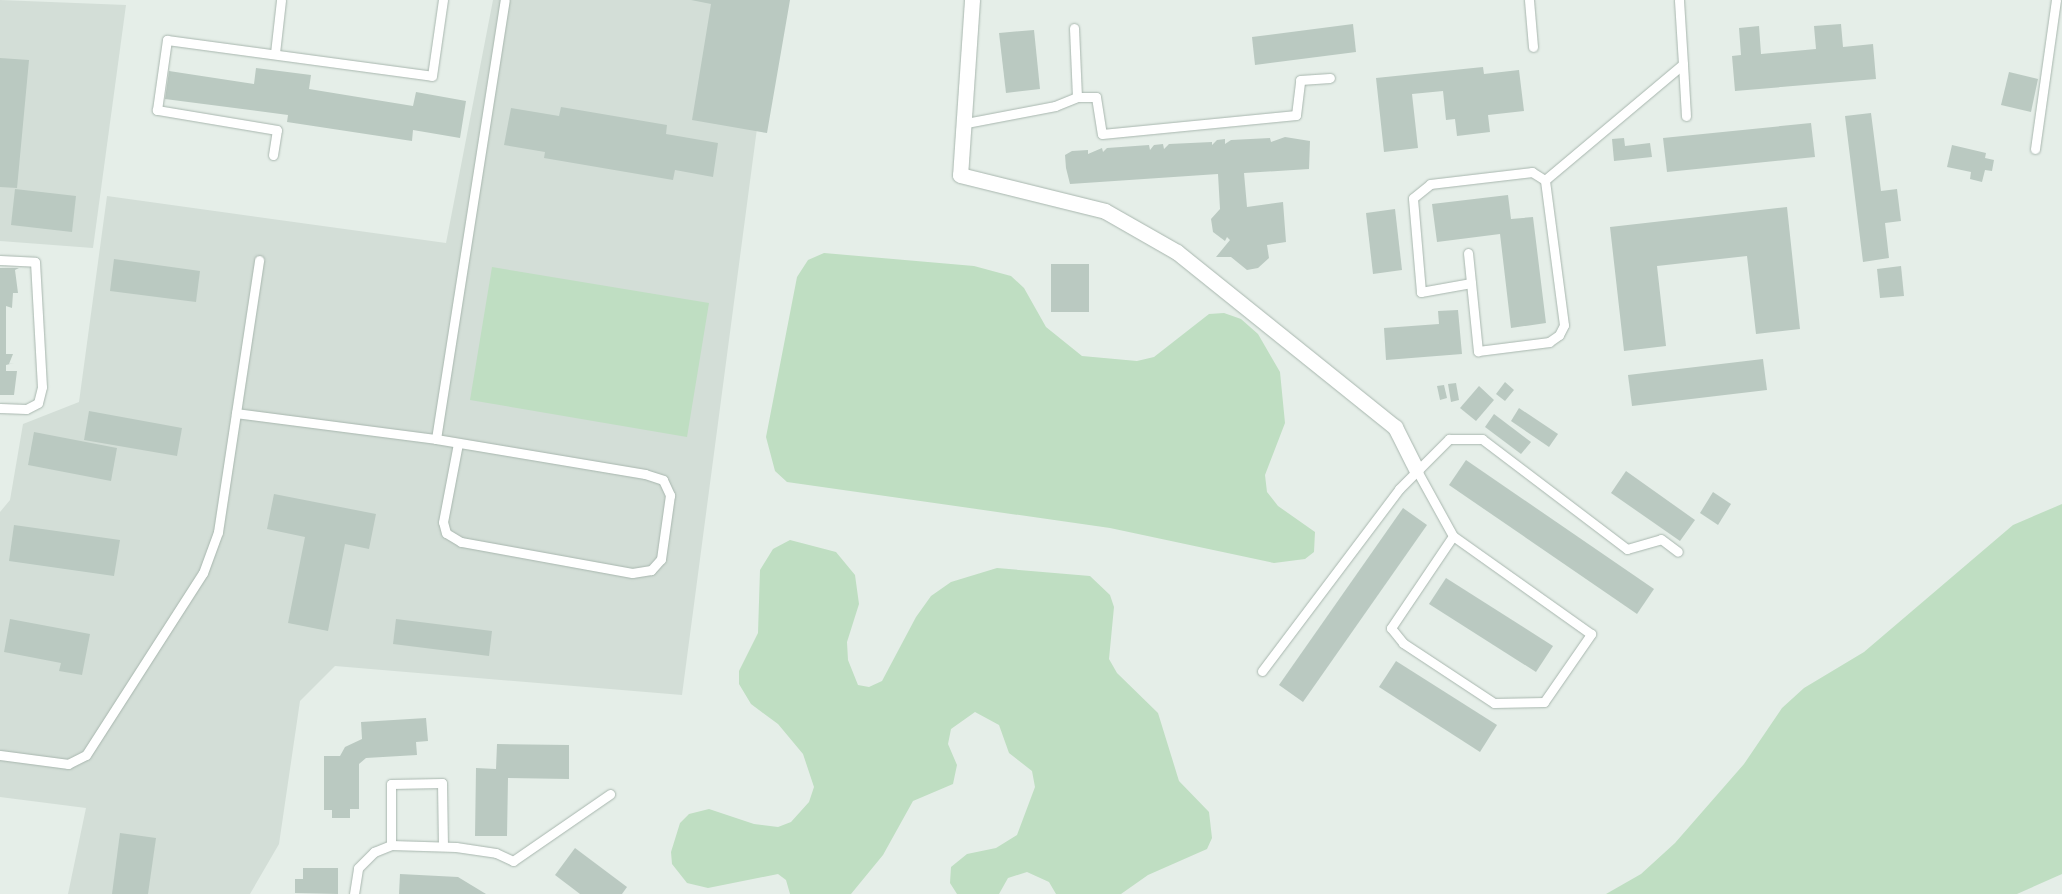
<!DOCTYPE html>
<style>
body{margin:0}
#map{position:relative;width:2062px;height:894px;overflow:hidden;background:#e5eee8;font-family:"DejaVu Sans",sans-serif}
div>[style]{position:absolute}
.built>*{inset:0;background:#d3ded7}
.green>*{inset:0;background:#bfdec2}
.building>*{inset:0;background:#bac9c1}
.roads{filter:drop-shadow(0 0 1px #a8b6ae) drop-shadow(0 0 1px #a8b6ae)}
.service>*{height:9px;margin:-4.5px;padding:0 4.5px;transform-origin:4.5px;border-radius:4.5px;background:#fff}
.minor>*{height:15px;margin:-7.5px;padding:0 7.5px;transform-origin:7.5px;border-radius:7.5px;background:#fff}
span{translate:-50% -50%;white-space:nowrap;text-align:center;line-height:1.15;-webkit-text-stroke:5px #f6faf7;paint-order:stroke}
</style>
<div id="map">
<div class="built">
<div style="clip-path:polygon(0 0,126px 5px,93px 248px,0 241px)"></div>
<div style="clip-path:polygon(493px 0,774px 0,682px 695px,335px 666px,300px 701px,279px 844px,250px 894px,68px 894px,86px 808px,0 797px,0 512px,10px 500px,23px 424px,79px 402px,107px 196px,446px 243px)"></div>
</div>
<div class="green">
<div style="clip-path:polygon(824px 253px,974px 266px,1011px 276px,1024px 288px,1046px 327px,1082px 356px,1137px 361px,1154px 357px,1209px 314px,1224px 313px,1241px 319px,1258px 334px,1280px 372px,1285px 423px,1265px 475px,1267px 492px,1278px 506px,1315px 532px,1314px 552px,1305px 559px,1274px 563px,1110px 528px,787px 482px,775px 471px,766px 437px,797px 277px,808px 260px)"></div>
<div style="clip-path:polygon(492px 267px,709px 303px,687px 437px,470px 400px)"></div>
<div style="clip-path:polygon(2062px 504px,2062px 874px,2017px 894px,1606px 894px,1641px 874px,1675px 843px,1744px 764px,1782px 708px,1804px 688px,1864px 652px,2013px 525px)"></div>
<div style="clip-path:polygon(790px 540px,836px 552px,855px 575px,859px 604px,847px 642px,848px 660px,858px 685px,869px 687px,882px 681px,916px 617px,931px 596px,951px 582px,997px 568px,1090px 576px,1110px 595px,1114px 607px,1109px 659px,1117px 673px,1158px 713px,1179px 781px,1209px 812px,1212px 838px,1207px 849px,1148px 875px,1121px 894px,1056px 894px,1049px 882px,1027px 872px,1008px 878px,999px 894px,957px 894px,950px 883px,951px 867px,967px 854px,996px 848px,1017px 835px,1035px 787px,1032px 771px,1009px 753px,999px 725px,975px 712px,951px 729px,948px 744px,957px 765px,953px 784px,913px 801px,883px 855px,851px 894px,790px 894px,786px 880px,778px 874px,708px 888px,687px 883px,672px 864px,671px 852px,680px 823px,689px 814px,709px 809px,754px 824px,778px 827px,791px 822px,809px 802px,814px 787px,803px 754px,778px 724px,751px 704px,739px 684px,739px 671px,758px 633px,760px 570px,773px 549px)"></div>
</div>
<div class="building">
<div style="clip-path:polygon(790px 0,767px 133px,692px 120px,711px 4px,691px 0)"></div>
<div style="clip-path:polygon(1353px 24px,1356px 52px,1255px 65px,1252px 37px)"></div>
<div style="clip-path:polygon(1841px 24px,1843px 47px,1873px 44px,1876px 79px,1735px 91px,1732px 56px,1741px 55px,1739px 28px,1759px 26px,1761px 54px,1816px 49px,1814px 26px)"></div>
<div style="clip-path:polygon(1034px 30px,1040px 89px,1006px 93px,999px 33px)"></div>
<div style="clip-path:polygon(0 58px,29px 60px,17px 188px,0 187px)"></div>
<div style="clip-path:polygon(1483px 67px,1484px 74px,1519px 70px,1524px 111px,1488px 115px,1490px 132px,1457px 136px,1455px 119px,1446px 120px,1443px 91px,1412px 94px,1418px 148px,1384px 152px,1376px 78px)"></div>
<div style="clip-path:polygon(256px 68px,311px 75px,309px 89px,413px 106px,416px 92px,466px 101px,460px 138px,413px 130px,412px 141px,287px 122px,288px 115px,165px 99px,169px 71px,254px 84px)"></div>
<div style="clip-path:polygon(2009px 72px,2038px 79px,2031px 112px,2001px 105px)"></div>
<div style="clip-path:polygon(561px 107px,667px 125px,666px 134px,718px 143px,713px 177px,675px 170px,673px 180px,544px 158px,545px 152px,504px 145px,511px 108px,559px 116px)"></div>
<div style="clip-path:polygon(1871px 113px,1881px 191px,1897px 189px,1901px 221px,1885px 223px,1889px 258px,1863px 262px,1845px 116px)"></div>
<div style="clip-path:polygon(1811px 123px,1815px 157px,1667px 172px,1663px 138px)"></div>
<div style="clip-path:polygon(1285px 137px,1310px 141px,1309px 169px,1244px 173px,1247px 207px,1283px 202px,1286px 242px,1267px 245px,1269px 258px,1258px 268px,1247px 270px,1231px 257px,1216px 257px,1230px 240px,1227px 237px,1225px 241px,1213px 232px,1211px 219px,1220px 209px,1218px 174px,1070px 184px,1066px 168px,1065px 155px,1072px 151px,1088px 150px,1088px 154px,1102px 148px,1103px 152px,1107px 148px,1149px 145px,1150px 150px,1154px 145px,1163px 144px,1164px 149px,1169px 144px,1212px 142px,1212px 145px,1217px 140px,1225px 139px,1225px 144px,1231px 140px,1270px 138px,1271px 142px)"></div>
<div style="clip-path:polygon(1624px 138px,1625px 146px,1650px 143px,1652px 157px,1614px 161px,1612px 139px)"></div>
<div style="clip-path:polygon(1952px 145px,1986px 153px,1985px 158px,1994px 160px,1992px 171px,1985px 170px,1982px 182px,1970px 179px,1971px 172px,1947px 167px)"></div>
<div style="clip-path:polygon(15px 189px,76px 196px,72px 232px,11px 225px)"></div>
<div style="clip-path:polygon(1508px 195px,1511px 219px,1533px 217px,1546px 323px,1511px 328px,1500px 234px,1437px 242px,1432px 204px)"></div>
<div style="clip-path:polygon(1787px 207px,1800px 329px,1756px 334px,1747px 256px,1657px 266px,1666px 346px,1624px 351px,1610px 227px)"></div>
<div style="clip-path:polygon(1395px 209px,1402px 270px,1373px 274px,1366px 213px)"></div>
<div style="clip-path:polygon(114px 259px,200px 271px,196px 302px,110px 291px)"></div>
<div style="clip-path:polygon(1051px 264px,1089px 264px,1089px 312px,1051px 312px)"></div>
<div style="clip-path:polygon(1901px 266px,1904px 296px,1880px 298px,1877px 269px)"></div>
<div style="clip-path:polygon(0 268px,19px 268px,15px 270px,18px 293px,13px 293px,12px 308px,6px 306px,6px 354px,13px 354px,9px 364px,14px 363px,6px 365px,6px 371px,17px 371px,14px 395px,0 395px)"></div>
<div style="clip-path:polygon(1458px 310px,1462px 354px,1386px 360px,1384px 328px,1439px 324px,1438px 311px)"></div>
<div style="clip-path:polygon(1763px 359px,1767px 390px,1632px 406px,1628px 375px)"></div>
<div style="clip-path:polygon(1505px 382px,1514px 390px,1505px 401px,1496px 394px)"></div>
<div style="clip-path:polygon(1456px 383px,1459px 400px,1451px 402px,1448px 384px)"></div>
<div style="clip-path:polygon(1444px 385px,1447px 398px,1440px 400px,1437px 386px)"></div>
<div style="clip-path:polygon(1479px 386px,1494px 400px,1476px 421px,1460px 408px)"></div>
<div style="clip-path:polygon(1519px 408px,1558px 434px,1549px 447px,1511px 421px)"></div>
<div style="clip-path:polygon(89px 411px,182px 428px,177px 456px,84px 440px)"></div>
<div style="clip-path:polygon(1494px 414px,1531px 442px,1521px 454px,1485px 427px)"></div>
<div style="clip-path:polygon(34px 432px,117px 448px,111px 481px,28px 465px)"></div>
<div style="clip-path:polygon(1466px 460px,1654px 589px,1637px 614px,1449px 485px)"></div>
<div style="clip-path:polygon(1626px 471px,1695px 520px,1680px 541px,1611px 493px)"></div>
<div style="clip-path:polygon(1713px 492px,1731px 504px,1718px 525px,1700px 513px)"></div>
<div style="clip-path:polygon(274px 494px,376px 514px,369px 549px,345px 544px,328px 631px,288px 623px,305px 537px,267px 529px)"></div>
<div style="clip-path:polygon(1403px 508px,1427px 525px,1303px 702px,1279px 685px)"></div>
<div style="clip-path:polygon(14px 525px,120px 540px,114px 576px,9px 561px)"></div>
<div style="clip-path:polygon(1446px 578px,1553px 646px,1536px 672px,1429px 604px)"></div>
<div style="clip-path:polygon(10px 619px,90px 634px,82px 675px,59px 671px,61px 663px,4px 652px)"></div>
<div style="clip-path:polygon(396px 619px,492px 631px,489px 656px,393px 644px)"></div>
<div style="clip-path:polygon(1396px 661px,1497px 725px,1480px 752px,1379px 687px)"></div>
<div style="clip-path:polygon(426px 718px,428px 741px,416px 742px,417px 755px,366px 758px,359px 764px,359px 809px,350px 809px,350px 818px,332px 818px,332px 810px,324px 810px,324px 756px,340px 756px,345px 747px,362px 739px,361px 722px)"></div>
<div style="clip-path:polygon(497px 744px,569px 745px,569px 779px,508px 778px,507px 836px,475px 836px,476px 768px,496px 769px)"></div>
<div style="clip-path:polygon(120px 833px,156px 838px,148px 894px,112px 894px)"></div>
<div style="clip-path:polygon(575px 848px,627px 887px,622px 894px,580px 894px,555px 875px)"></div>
<div style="clip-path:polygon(303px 868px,338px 868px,338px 894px,295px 893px,295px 879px,303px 879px)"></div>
<div style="clip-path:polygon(400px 874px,458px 877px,486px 894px,399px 894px)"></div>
</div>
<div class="roads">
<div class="service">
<div style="left:1529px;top:0;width:47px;rotate:85.1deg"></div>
<div style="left:275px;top:53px;width:53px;rotate:-83.5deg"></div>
<div style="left:1683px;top:64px;width:52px;rotate:86.7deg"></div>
<div style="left:1077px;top:97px;width:19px"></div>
<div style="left:1096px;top:97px;width:37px;rotate:81deg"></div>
<div style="left:1102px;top:134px;width:195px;rotate:-5.6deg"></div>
<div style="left:1296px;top:115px;width:35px;rotate:-83deg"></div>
<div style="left:1300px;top:80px;width:30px;rotate:-4deg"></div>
<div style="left:961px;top:124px;width:96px;rotate:-10.8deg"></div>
<div style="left:1055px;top:106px;width:24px;rotate:-22deg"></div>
<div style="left:1077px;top:97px;width:69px;rotate:-92.5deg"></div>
<div style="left:2035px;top:149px;width:150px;rotate:-82deg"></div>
<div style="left:273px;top:155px;width:25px;rotate:-81deg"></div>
<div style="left:277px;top:130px;width:122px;rotate:-170.5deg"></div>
<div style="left:157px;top:110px;width:71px;rotate:-81.9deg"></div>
<div style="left:167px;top:40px;width:267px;rotate:7.7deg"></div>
<div style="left:432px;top:76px;width:77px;rotate:-81.8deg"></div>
<div style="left:1468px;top:253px;width:99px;rotate:84.2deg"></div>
<div style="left:1478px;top:351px;width:72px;rotate:-7.2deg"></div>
<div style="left:1549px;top:342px;width:12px;rotate:-35deg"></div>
<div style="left:1559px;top:335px;width:11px;rotate:-63deg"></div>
<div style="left:1564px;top:325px;width:146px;rotate:-97.5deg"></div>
<div style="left:1545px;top:180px;width:180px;rotate:-40deg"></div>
<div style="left:1683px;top:64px;width:64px;rotate:-93.6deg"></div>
<div style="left:0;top:260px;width:35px;rotate:3deg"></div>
<div style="left:35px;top:262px;width:125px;rotate:86.8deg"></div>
<div style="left:42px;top:387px;width:16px;rotate:104deg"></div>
<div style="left:38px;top:403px;width:13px;rotate:153deg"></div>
<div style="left:26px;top:409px;width:26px;rotate:-178deg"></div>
<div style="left:1471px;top:283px;width:51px;rotate:169.8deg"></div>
<div style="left:1421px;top:292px;width:94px;rotate:-94.9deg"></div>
<div style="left:1413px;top:198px;width:22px;rotate:-39deg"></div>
<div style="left:1430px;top:184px;width:103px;rotate:-6.7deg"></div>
<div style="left:1532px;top:172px;width:15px;rotate:32deg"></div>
<div style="left:236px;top:413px;width:202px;rotate:7.4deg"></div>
<div style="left:436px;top:439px;width:212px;rotate:9.5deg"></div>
<div style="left:645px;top:474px;width:19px;rotate:18deg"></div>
<div style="left:663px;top:480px;width:17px;rotate:65deg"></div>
<div style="left:670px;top:495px;width:65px;rotate:98deg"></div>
<div style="left:661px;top:559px;width:15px;rotate:132deg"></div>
<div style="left:651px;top:570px;width:19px;rotate:171deg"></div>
<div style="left:632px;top:573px;width:174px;rotate:-169.7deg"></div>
<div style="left:461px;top:542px;width:17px;rotate:-149deg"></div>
<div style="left:446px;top:533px;width:11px;rotate:-105deg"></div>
<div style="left:443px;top:522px;width:80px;rotate:-79.2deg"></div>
<div style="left:436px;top:439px;width:444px;rotate:-81.1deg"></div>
<div style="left:1416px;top:469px;width:77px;rotate:61.1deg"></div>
<div style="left:1453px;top:536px;width:111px;rotate:124deg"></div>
<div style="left:1391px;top:628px;width:19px;rotate:51deg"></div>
<div style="left:1403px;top:643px;width:109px;rotate:33.4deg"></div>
<div style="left:1494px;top:703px;width:50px;rotate:-1.1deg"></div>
<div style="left:1544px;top:702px;width:83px;rotate:-55.3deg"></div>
<div style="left:1591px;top:634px;width:169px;rotate:-144.6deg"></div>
<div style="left:1262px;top:671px;width:228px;rotate:-53deg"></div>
<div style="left:1399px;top:489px;width:71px;rotate:-45deg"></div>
<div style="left:1449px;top:439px;width:33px"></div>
<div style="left:1482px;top:439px;width:182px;rotate:37.2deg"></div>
<div style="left:1627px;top:549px;width:35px;rotate:-16deg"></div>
<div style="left:1661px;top:539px;width:21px;rotate:37deg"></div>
<div style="left:0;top:755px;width:69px;rotate:7.5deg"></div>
<div style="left:68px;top:764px;width:20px;rotate:-27deg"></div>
<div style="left:86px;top:755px;width:216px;rotate:-57.3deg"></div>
<div style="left:203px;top:573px;width:44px;rotate:-69.9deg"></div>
<div style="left:218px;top:532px;width:275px;rotate:-81.4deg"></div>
<div style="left:391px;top:845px;width:61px;rotate:-90deg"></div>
<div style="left:391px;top:784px;width:51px;rotate:-1.1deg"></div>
<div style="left:442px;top:783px;width:63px;rotate:89.1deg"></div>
<div style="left:354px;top:894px;width:26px;rotate:-81deg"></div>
<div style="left:358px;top:868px;width:23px;rotate:-45deg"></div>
<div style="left:374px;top:852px;width:18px;rotate:-22deg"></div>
<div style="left:391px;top:845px;width:65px;rotate:1.8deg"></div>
<div style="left:456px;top:847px;width:40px;rotate:8.5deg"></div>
<div style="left:496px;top:853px;width:19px;rotate:25deg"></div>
<div style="left:513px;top:861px;width:118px;rotate:-34.6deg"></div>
</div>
<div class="minor">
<div style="left:972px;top:0;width:175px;rotate:93.9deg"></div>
<div style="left:960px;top:175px;width:149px;rotate:13.9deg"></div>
<div style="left:1105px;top:211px;width:83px;rotate:29.7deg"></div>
<div style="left:1177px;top:252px;width:280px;rotate:38.8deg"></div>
<div style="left:1395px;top:427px;width:47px;rotate:63.4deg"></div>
</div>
</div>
</div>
